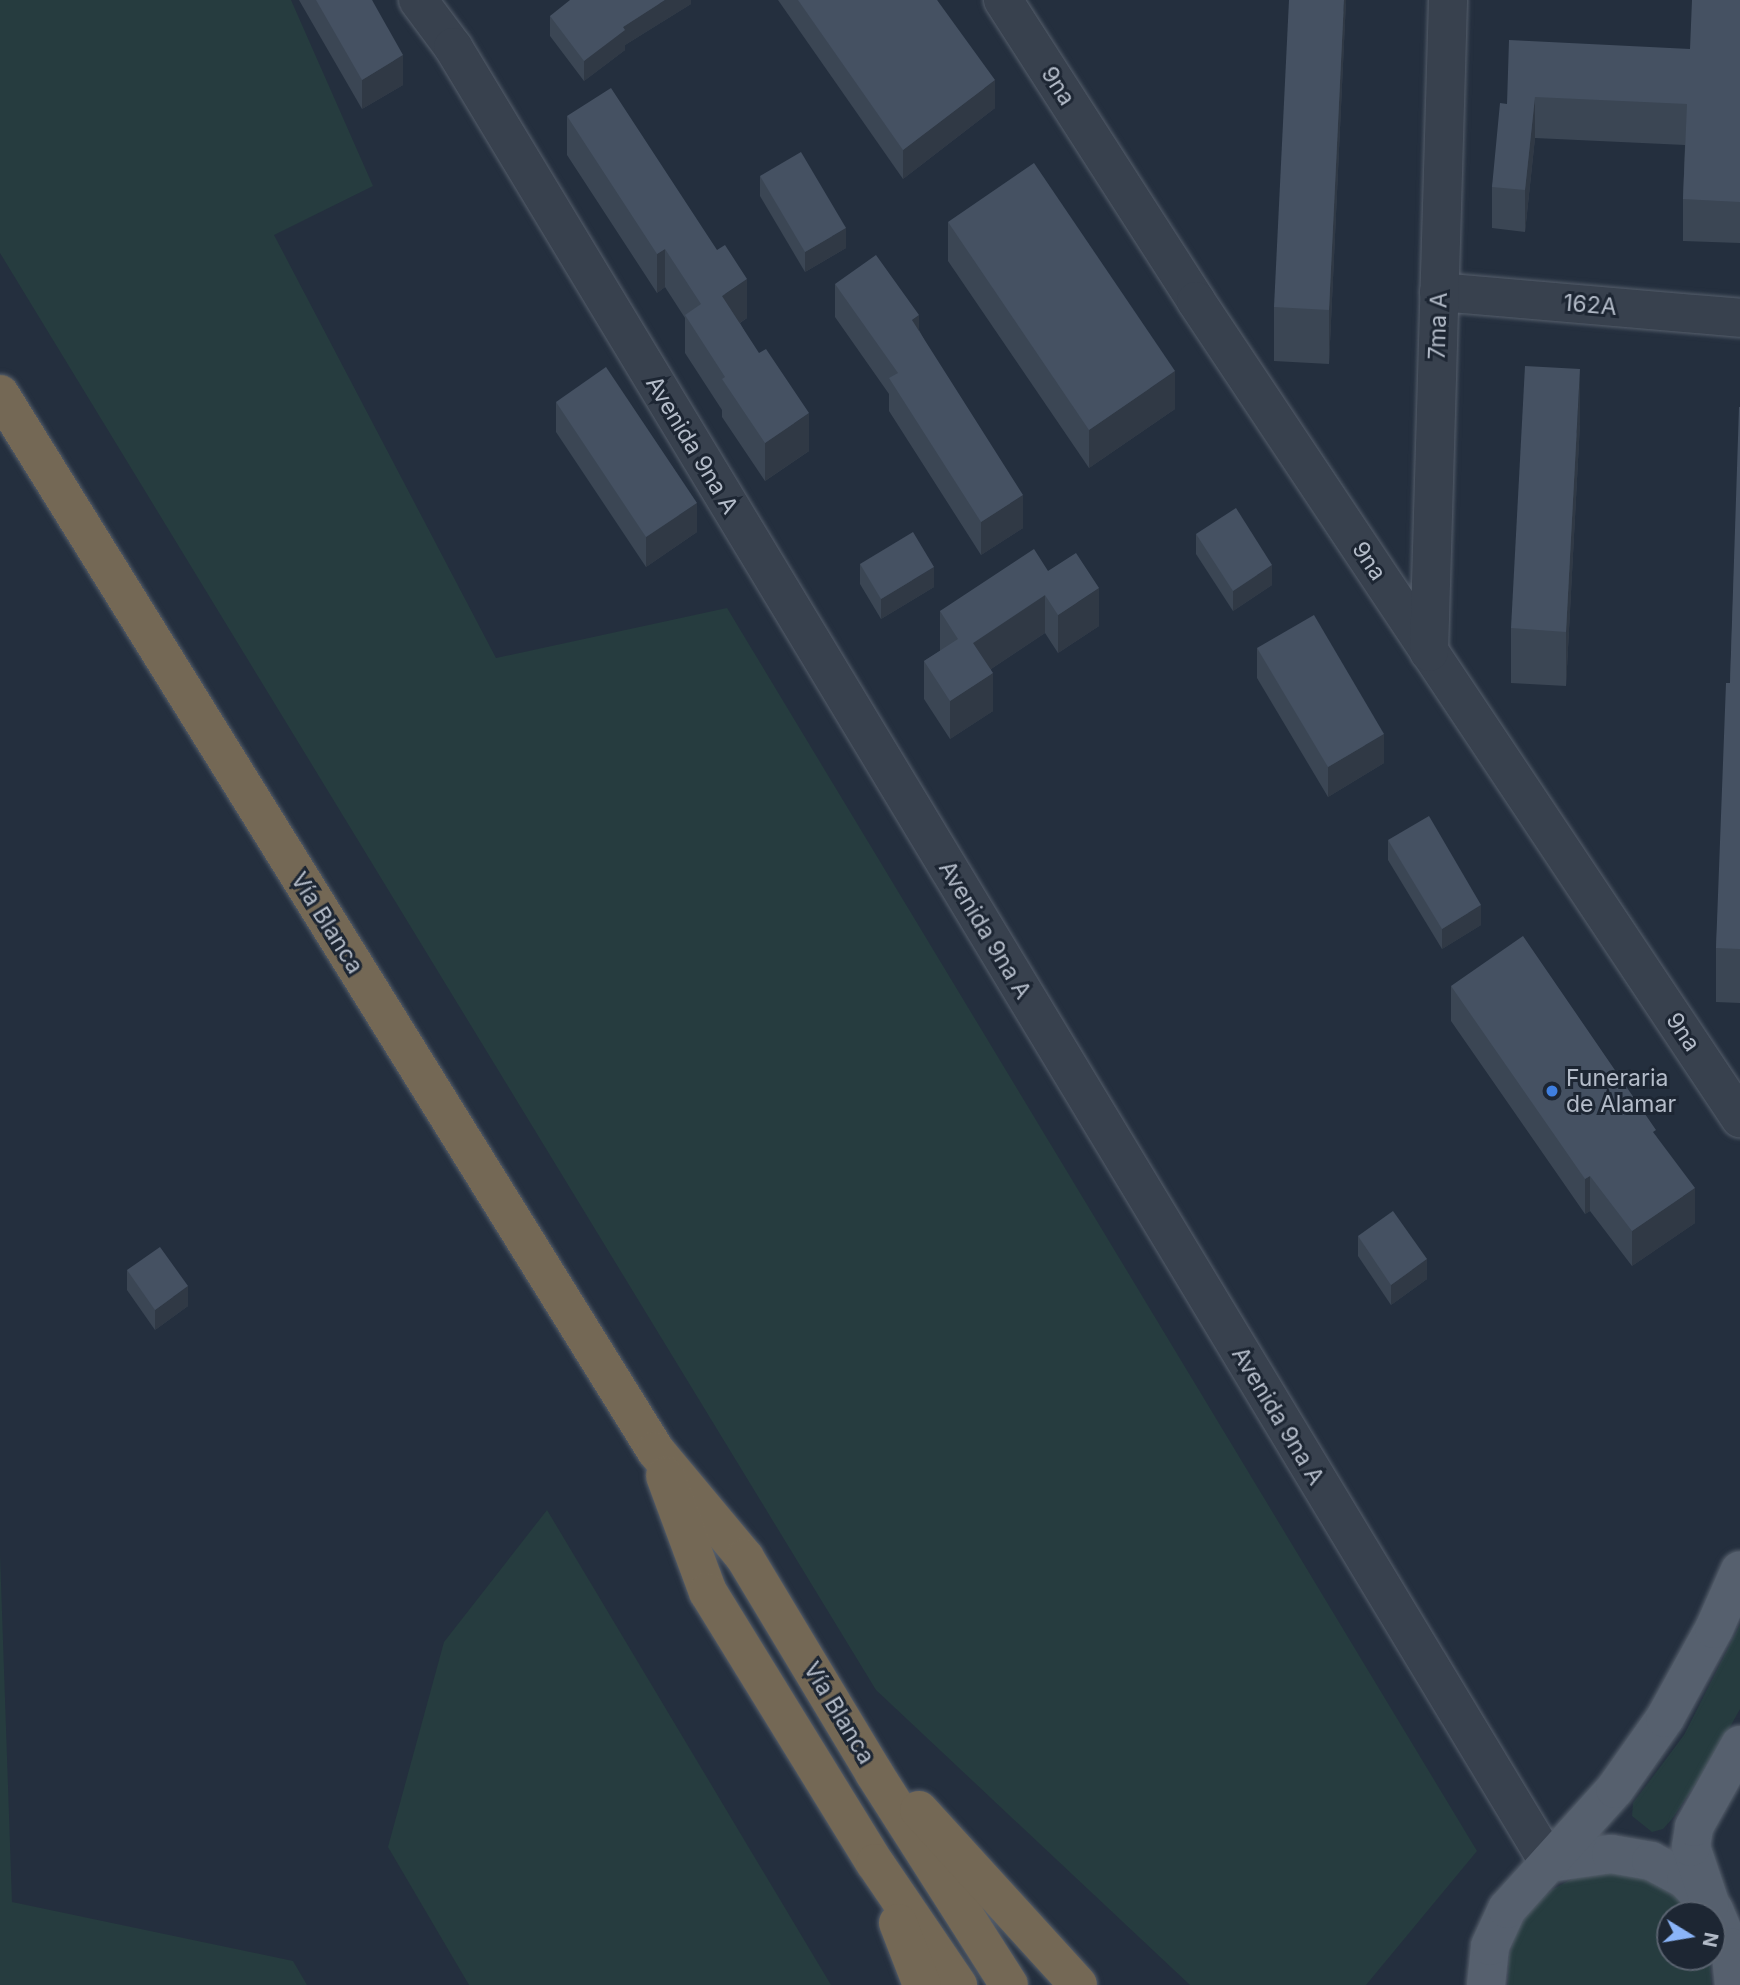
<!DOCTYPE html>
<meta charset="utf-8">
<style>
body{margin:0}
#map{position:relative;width:1740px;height:1985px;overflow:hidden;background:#242f3e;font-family:Inter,sans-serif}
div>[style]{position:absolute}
.green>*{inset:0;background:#263c3f}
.roads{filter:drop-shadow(0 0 2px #565f6c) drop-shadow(0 0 2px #565f6c)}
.minor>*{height:38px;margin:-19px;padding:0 19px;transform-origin:19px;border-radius:19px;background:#38414e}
.major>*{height:38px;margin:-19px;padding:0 19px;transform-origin:19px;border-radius:19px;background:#56606e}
.highway>*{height:38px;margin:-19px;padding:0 19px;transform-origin:19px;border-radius:19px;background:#746855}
.wall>*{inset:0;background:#3b4654}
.shaded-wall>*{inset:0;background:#303945}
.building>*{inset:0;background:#455162}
.dots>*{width:19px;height:19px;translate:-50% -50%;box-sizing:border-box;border:4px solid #1d2633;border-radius:50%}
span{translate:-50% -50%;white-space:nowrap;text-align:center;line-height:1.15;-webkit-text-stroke:6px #1d2633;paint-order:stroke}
.street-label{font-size:23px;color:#b4bcc9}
.poi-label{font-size:23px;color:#b4bcc9}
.left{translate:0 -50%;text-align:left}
.north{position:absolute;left:1656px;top:1901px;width:70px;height:70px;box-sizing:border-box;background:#1d2633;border:2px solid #59626f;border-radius:50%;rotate:101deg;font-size:19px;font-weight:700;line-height:28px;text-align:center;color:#b4bcc9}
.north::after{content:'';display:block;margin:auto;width:24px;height:32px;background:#8ab4f8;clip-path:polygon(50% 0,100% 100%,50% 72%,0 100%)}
</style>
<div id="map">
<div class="green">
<div style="clip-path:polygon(0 0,291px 0,373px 186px,274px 235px,496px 658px,727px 608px,1477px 1851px,1366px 1985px,1190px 1985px,876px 1690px,0 253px)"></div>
<div style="clip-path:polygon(547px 1510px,831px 1985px,469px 1985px,388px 1847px,444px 1642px)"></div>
<div style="clip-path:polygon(0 1554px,12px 1902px,293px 1961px,307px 1985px,0 1985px)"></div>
<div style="clip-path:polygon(1740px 1625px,1740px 1709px,1711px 1761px,1672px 1819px,1663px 1829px,1652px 1832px,1632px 1816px,1633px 1803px,1684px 1735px)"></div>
<div style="clip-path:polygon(1603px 1872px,1629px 1873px,1655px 1882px,1677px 1897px,1693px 1915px,1670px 1915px,1670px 1957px,1710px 1957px,1711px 1985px,1508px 1985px,1509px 1955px,1517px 1930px,1532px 1907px,1553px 1889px,1576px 1877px)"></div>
</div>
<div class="roads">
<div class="minor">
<div style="left:418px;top:0;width:59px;rotate:53.3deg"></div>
<div style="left:453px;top:47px;width:2121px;rotate:58.89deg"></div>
<div style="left:1003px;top:0;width:358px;rotate:57.3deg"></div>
<div style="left:1196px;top:301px;width:982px;rotate:56.34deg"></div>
<div style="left:1439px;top:292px;width:302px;rotate:4.9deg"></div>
<div style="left:1429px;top:652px;width:652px;rotate:-88.33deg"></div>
</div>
<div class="major">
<div style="left:1549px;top:1863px;width:63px;rotate:-8.3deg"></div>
<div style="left:1611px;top:1854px;width:41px;rotate:9.9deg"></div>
<div style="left:1651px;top:1861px;width:40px;rotate:28deg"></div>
<div style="left:1686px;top:1880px;width:41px;rotate:47deg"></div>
<div style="left:1714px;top:1910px;width:40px;rotate:66.6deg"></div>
<div style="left:1730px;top:1947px;width:38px;rotate:84deg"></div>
<div style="left:1710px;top:1903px;width:59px;rotate:-108.7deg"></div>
<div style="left:1691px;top:1847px;width:20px;rotate:-81deg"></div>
<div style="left:1694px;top:1827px;width:94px;rotate:-60.7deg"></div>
<div style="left:1486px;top:1985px;width:39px;rotate:-84deg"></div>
<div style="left:1490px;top:1946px;width:41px;rotate:-65.3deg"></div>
<div style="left:1507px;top:1909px;width:161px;rotate:-48deg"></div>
<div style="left:1615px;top:1789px;width:87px;rotate:-54.8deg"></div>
<div style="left:1665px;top:1718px;width:102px;rotate:-61.2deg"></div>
<div style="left:1714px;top:1629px;width:64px;rotate:-66.2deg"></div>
</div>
<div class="highway">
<div style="left:0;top:394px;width:1244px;rotate:58.18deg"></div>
<div style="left:656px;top:1451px;width:139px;rotate:50.2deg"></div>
<div style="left:745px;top:1558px;width:251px;rotate:59deg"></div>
<div style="left:874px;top:1773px;width:251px;rotate:57.5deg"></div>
<div style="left:665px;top:1476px;width:124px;rotate:69.7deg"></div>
<div style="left:708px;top:1592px;width:318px;rotate:58.4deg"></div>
<div style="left:875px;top:1863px;width:148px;rotate:55.8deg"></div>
<div style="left:919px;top:1810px;width:236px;rotate:47.7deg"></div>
<div style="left:898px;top:1923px;width:66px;rotate:68.8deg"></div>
</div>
</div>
<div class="wall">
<div style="clip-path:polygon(299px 0,372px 0,403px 85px,362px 109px)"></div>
<div style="clip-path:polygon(691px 0,691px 4px,625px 45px,625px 50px,584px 81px,550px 36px,550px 16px)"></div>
<div style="clip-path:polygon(778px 0,937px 0,995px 108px,903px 179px)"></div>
<div style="clip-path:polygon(1346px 0,1329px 364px,1274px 361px,1274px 307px)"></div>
<div style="clip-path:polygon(1740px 0,1740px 243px,1683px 241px,1683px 199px,1685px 145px,1535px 138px,1525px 232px,1492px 228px,1492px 187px,1507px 104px,1690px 49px)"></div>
<div style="clip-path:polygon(567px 116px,747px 318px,740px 323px,809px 451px,765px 481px,722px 417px,722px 410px,685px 353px,685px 318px,665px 287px,657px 293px,567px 155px)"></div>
<div style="clip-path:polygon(760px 176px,846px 248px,805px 272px,760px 196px)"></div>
<div style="clip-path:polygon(948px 222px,1175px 409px,1089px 468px,948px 261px)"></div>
<div style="clip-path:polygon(835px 284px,919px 330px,1023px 528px,981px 555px,889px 411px,889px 394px,835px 317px)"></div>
<div style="clip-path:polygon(556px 402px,697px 532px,646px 567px,556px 432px)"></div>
<div style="clip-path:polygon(1740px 407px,1740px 1003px,1716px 1002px,1716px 948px,1730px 683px)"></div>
<div style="clip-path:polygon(1580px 423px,1566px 686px,1511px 683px,1511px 628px)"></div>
<div style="clip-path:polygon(1196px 534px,1272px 585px,1233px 611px,1196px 554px)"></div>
<div style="clip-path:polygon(860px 564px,934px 587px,881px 619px,860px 584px)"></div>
<div style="clip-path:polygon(1048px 571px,1099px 626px,1058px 653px,1045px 633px,991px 669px,993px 711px,950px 739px,924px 699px,924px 661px,940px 651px,940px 611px)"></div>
<div style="clip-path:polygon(1257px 648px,1384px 763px,1328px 797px,1257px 678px)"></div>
<div style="clip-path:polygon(1388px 840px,1481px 925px,1442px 949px,1388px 860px)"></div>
<div style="clip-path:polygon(1451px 986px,1656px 1136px,1695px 1223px,1632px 1266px,1590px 1211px,1585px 1214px,1451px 1021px)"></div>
<div style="clip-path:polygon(1358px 1236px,1427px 1279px,1391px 1305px,1358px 1256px)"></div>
<div style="clip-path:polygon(127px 1270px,188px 1306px,155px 1330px,127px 1290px)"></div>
</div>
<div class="shaded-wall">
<div style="clip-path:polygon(665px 0,691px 0,691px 4px,625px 45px,625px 50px,584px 81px,584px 61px,623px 27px)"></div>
<div style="clip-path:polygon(1344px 0,1346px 0,1329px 364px,1329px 310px)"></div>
<div style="clip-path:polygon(403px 55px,403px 85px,362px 109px,362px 80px)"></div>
<div style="clip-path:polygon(995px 80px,995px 108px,903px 179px,903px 150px)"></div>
<div style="clip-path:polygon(1535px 97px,1535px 138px,1525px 232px,1525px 190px)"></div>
<div style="clip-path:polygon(846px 228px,846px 248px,805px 272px,805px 252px)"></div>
<div style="clip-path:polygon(665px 249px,665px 287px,657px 293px,657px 254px)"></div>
<div style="clip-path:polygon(747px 279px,747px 318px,722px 334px,722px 296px)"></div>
<div style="clip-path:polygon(919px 315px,919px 348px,912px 320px)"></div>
<div style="clip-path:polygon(1580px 369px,1580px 423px,1566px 686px,1566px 632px)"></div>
<div style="clip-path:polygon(1175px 371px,1175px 409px,1089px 468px,1089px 430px)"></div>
<div style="clip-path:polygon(809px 413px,809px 451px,765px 481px,765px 443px)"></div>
<div style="clip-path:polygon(1023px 495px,1023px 528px,981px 555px,981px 522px)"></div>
<div style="clip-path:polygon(697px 503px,697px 532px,646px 567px,646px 537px)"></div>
<div style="clip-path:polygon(1272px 565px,1272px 585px,1233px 611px,1233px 591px)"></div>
<div style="clip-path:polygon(934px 567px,934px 587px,881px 619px,881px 599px)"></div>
<div style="clip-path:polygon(1099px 588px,1099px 626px,1058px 653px,1058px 615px)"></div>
<div style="clip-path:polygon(1045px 595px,1045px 633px,973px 681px,973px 643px)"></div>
<div style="clip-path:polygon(993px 673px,993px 711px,950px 739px,950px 701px)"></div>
<div style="clip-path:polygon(1384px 734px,1384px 763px,1328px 797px,1328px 767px)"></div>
<div style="clip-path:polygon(1481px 905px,1481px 925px,1442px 949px,1442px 929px)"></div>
<div style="clip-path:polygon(1590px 1176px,1590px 1211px,1585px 1214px,1585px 1179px)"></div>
<div style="clip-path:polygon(1695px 1188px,1695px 1223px,1632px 1266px,1632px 1231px)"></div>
<div style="clip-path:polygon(1427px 1259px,1427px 1279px,1391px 1305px,1391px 1285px)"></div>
<div style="clip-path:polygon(188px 1286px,188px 1306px,155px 1330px,155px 1310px)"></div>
</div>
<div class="building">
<div style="clip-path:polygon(316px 0,372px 0,403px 55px,362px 80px)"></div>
<div style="clip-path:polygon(570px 0,665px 0,623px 27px,625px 30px,584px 61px,550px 16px)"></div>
<div style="clip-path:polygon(798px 0,937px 0,995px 80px,903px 150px)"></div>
<div style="clip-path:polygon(1289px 0,1344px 0,1329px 310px,1274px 307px)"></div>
<div style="clip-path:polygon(1692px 0,1740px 0,1740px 202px,1683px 199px,1687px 104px,1535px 97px,1525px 190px,1492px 187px,1500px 103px,1507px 104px,1509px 40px,1690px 49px)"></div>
<div style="clip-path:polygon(611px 88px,717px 250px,725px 245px,747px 279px,722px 296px,759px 353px,766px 349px,809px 413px,765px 443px,722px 379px,725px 377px,685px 315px,701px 304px,665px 249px,657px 254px,567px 116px)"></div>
<div style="clip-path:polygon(801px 152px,846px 228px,805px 252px,760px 176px)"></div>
<div style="clip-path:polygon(1034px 163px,1175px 371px,1089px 430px,948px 222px)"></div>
<div style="clip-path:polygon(876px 255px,919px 315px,912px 320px,1023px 495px,981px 522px,889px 378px,898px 373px,835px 284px)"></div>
<div style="clip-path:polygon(1525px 366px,1580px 369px,1566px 632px,1511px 628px)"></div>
<div style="clip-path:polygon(606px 367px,697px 503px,646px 537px,556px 402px)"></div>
<div style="clip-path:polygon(1739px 407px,1740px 407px,1740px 949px,1716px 948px,1726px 683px,1730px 683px)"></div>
<div style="clip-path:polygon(1236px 508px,1272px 565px,1233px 591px,1196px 534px)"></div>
<div style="clip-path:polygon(913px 532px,934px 567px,881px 599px,860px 564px)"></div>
<div style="clip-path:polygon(1034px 549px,1048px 571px,1076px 553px,1099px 588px,1058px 615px,1045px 595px,973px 643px,993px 673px,950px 701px,924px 661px,958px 639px,940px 611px)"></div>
<div style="clip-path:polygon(1314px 615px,1384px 734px,1328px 767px,1257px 648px)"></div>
<div style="clip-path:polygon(1429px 816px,1481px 905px,1442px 929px,1388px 840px)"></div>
<div style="clip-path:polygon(1523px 936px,1656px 1130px,1653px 1132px,1695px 1188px,1632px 1231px,1590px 1176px,1585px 1179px,1451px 986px)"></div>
<div style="clip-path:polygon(1393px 1211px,1427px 1259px,1391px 1285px,1358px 1236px)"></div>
<div style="clip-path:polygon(160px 1247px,188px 1286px,155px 1310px,127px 1270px)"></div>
</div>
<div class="dots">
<div style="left:1552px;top:1091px;background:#3f7fe0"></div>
</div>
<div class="street-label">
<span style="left:1058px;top:86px;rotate:57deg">9na</span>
<span style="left:1590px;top:305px;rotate:5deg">162A</span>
<span style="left:1438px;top:326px;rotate:-88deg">7ma A</span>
<span style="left:692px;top:445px;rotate:59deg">Avenida 9na A</span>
<span style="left:1369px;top:561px;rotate:56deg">9na</span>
<span style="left:327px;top:923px;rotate:58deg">Vía Blanca</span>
<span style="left:985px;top:930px;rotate:59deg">Avenida 9na A</span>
<span style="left:1683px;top:1032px;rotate:56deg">9na</span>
<span style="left:1278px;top:1416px;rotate:59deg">Avenida 9na A</span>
<span style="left:839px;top:1713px;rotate:59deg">Vía Blanca</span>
</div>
<div class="poi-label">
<span class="left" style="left:1566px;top:1091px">Funeraria<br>de Alamar</span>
</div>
<div class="north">N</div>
</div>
